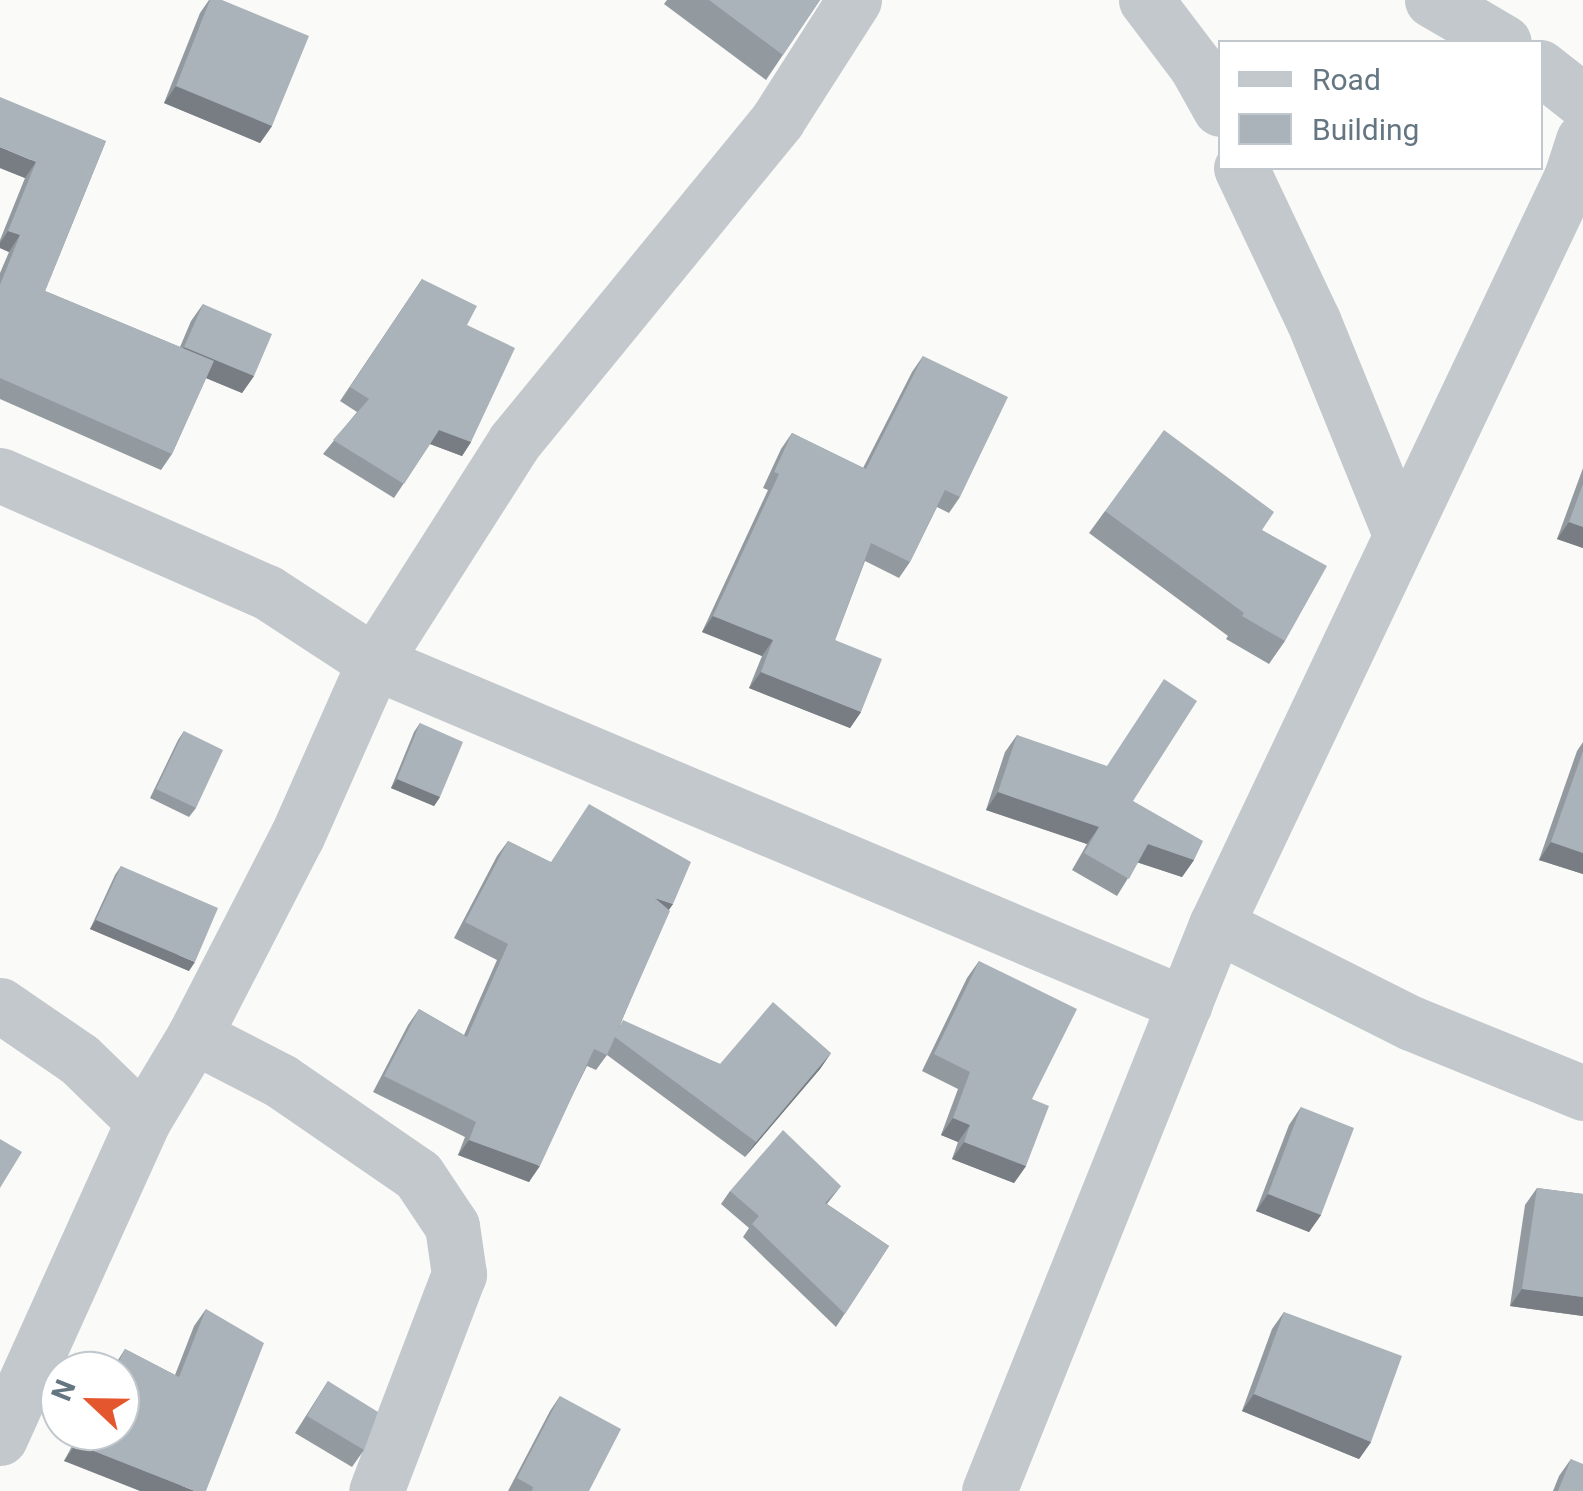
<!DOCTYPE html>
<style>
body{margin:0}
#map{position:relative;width:1583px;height:1491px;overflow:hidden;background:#fafaf8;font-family:Roboto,sans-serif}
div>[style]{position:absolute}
.minor>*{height:55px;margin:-27.5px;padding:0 27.5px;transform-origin:27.5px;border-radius:27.5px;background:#c3c8cc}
.wall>*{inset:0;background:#929a9f}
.shaded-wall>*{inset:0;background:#777d82}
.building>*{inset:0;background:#aab3b9}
span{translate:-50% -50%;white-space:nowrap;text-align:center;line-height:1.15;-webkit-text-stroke:10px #fff;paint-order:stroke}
.legend{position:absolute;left:1218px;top:40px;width:325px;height:130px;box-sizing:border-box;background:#fff;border:2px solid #c1c8cd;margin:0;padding:12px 18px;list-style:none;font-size:30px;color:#657683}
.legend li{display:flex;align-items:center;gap:20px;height:50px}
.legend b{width:50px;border:2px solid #c1c8cd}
.north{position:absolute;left:40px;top:1351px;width:100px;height:100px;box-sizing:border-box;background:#fff;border:2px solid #c1c8cd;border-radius:50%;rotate:292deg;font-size:28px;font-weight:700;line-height:40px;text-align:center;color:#657683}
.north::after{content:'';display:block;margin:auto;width:35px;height:45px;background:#e4572e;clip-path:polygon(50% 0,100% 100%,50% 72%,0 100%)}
</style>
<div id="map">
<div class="minor">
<div style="left:1146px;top:0;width:83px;rotate:52.9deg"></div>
<div style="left:1196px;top:66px;width:49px;rotate:60.8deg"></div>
<div style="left:1432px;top:0;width:83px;rotate:30.3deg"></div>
<div style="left:1540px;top:67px;width:55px;rotate:38.3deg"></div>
<div style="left:1241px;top:168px;width:168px;rotate:64.7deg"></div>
<div style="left:1313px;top:320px;width:231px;rotate:67.9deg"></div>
<div style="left:0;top:475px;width:292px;rotate:23.7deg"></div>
<div style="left:267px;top:592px;width:128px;rotate:33.2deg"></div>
<div style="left:374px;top:662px;width:880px;rotate:22.87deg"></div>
<div style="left:1216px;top:925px;width:218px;rotate:26.7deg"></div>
<div style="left:1411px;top:1023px;width:186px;rotate:22.1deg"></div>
<div style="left:0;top:1005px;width:96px;rotate:34.4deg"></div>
<div style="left:79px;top:1059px;width:89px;rotate:44.1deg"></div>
<div style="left:194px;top:1036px;width:98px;rotate:27.3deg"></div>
<div style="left:281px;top:1081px;width:166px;rotate:34.5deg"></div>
<div style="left:418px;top:1175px;width:61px;rotate:56.3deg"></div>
<div style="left:452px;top:1226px;width:49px;rotate:81.7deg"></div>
<div style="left:459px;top:1274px;width:232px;rotate:110.9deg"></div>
<div style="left:0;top:1438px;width:348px;rotate:-65.7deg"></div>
<div style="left:143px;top:1121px;width:99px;rotate:-59deg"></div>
<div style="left:194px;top:1036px;width:225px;rotate:-62.8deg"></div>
<div style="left:297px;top:836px;width:190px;rotate:-66.1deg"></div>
<div style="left:374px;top:662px;width:261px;rotate:-57.5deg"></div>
<div style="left:514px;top:442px;width:417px;rotate:-50.7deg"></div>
<div style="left:778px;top:119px;width:141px;rotate:-57.4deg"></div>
<div style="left:989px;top:1491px;width:610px;rotate:-68.15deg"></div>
<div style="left:1216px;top:925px;width:828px;rotate:-64.61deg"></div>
<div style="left:1571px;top:177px;width:39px;rotate:-72deg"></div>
</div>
<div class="wall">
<div style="clip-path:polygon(209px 0,222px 0,272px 126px,260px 143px,164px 103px,200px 13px)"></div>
<div style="clip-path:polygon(667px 0,820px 0,766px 80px,664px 4px)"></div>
<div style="clip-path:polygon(106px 141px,45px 291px,180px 347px,191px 321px,203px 304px,254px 376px,242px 393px,206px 378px,172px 454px,161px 470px,0 399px,0 273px,9px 252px,0 248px,0 240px,25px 178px,0 168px)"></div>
<div style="clip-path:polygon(422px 279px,467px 325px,471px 442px,462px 456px,430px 444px,394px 498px,323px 454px,357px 412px,340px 401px)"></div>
<div style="clip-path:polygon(923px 356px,960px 497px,949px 513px,937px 507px,910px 562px,899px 578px,865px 561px,835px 640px,861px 712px,850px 728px,749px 688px,762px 656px,702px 632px,768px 490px,763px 488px,781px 449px,792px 433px,863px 468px,912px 372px)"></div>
<div style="clip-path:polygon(1583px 468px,1583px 548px,1557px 539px)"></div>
<div style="clip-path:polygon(1105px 511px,1262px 530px,1285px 641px,1269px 664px,1226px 639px,1228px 636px,1089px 533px)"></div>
<div style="clip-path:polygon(420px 723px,440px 797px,434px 806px,391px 788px,414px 732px)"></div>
<div style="clip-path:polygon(184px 731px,196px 808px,189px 817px,150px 798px,178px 740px)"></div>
<div style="clip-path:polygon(1017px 735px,1133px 801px,1194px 860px,1182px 877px,1138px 862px,1117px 896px,1072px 870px,1087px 844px,986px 810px,1005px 752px)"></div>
<div style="clip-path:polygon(1583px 742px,1583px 874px,1539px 860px,1577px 751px)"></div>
<div style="clip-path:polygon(508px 841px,550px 862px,673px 904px,668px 910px,620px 1025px,720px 1064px,831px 1053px,820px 1069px,745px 1157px,607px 1055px,596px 1070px,587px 1066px,529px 1182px,458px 1155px,465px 1137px,373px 1092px,408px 1025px,419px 1009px,464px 1035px,497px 960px,454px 938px,497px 856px)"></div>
<div style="clip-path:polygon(121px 866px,189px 971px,90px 929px,115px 875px)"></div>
<div style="clip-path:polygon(979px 961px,1026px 1166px,1014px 1183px,952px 1159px,958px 1142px,941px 1135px,958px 1089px,922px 1071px,967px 978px)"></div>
<div style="clip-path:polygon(1301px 1107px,1321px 1215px,1309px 1232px,1256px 1211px,1289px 1125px)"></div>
<div style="clip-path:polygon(841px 1186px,827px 1204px,889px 1246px,836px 1327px,743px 1237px,749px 1228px,721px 1204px,730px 1191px)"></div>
<div style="clip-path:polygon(1537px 1188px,1583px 1194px,1583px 1316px,1510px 1306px,1525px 1205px)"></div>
<div style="clip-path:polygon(206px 1309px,206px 1491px,64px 1461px,80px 1431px,120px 1431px,120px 1371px,111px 1371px,125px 1349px,175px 1375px,194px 1326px)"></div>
<div style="clip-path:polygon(1284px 1312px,1371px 1442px,1359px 1459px,1242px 1411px,1272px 1329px)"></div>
<div style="clip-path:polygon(328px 1381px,364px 1450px,352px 1467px,295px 1433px)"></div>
<div style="clip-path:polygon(560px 1396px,589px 1491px,508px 1491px,550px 1411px)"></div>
<div style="clip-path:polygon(1571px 1459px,1583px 1491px,1553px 1491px,1559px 1476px)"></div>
</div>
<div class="shaded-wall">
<div style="clip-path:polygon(176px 86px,272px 126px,260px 143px,164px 103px)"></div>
<div style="clip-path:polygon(0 147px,36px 162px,25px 178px,0 168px)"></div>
<div style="clip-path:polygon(8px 231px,20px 235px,9px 252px,0 248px,0 243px)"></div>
<div style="clip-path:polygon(184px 347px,254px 376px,242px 393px,172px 364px)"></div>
<div style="clip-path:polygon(439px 430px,471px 442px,462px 456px,430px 444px)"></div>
<div style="clip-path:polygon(1569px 522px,1583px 527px,1583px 548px,1557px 539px)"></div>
<div style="clip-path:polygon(713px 616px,773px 640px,762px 656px,702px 632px)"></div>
<div style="clip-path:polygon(761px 672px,861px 712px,850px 728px,749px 688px)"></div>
<div style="clip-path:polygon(397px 779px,440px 797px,434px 806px,391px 788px)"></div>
<div style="clip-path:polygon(998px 792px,1099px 827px,1087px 844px,986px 810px)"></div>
<div style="clip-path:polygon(1551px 842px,1583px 853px,1583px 874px,1539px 860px)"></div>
<div style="clip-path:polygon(1148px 844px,1194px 860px,1182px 877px,1136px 862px)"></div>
<div style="clip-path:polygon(655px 898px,673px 904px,662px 920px)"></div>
<div style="clip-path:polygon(96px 920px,195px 962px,189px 971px,90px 929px)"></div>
<div style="clip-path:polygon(831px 1053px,820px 1069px,745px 1157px,756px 1142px)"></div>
<div style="clip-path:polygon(953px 1118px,970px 1125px,958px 1142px,941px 1135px)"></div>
<div style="clip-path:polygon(469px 1140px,540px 1166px,529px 1182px,458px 1155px)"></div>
<div style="clip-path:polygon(964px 1142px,1026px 1166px,1014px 1183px,952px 1159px)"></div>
<div style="clip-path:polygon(1268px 1194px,1321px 1215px,1309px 1232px,1256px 1211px)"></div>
<div style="clip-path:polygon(1522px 1289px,1583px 1297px,1583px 1316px,1510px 1306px)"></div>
<div style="clip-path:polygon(1254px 1394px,1371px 1442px,1359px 1459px,1242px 1411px)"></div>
<div style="clip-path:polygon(76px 1444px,195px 1491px,140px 1491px,64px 1461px)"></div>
</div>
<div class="building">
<div style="clip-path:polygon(210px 0,222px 0,309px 36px,272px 126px,176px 86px)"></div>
<div style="clip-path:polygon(709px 0,820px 0,783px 55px)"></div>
<div style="clip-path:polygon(0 97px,106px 141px,45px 291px,214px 361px,172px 454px,0 378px,0 285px,20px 235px,8px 231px,36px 162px,0 147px)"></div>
<div style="clip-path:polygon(422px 279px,477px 306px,467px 325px,515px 348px,471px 442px,439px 430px,404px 484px,333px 440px,369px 399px,350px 387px)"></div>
<div style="clip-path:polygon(203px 304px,272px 334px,254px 376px,184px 347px)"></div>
<div style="clip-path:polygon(923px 356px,1008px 397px,960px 497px,945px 490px,910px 562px,871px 543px,835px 640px,882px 659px,861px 712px,761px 672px,773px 640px,713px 616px,779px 474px,774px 472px,792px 433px,866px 469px)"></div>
<div style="clip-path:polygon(1164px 430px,1274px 512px,1262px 530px,1327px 566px,1285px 641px,1242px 616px,1244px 613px,1105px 511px)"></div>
<div style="clip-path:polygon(1583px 484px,1583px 527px,1569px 522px)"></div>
<div style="clip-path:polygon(1164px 679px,1197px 701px,1133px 801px,1203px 841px,1194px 860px,1148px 844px,1129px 879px,1084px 853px,1099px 827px,998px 792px,1017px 735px,1107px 766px)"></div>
<div style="clip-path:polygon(420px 723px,463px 742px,440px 797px,397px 779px)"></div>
<div style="clip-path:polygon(184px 731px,223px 750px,196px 808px,156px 789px)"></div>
<div style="clip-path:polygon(1583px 751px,1583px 853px,1551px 842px)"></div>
<div style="clip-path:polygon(589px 804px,691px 862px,673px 904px,655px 898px,670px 911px,618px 1029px,623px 1020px,720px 1064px,773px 1002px,831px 1053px,756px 1142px,615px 1037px,607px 1055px,594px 1049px,540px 1166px,469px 1140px,476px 1122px,384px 1076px,419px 1009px,467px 1037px,508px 944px,465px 922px,508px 841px,551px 862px)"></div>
<div style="clip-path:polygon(121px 866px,218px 908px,195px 962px,96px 920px)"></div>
<div style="clip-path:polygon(979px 961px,1077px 1009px,1032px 1099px,1049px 1106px,1026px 1166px,964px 1142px,970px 1125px,953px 1118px,970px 1072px,934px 1054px)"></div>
<div style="clip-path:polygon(1301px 1107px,1354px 1128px,1321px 1215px,1268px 1194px)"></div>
<div style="clip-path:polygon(783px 1130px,841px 1186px,825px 1203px,889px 1246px,845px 1314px,752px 1224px,759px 1216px,730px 1191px)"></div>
<div style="clip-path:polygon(0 1139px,22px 1152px,0 1188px)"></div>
<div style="clip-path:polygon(1537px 1188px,1583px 1194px,1583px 1297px,1522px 1289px)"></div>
<div style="clip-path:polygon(206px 1309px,264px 1343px,206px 1491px,195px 1491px,76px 1444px,83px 1431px,120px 1431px,120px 1371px,114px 1371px,125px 1349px,179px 1377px)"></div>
<div style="clip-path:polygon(1284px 1312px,1402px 1356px,1371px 1442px,1254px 1394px)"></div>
<div style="clip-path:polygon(328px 1381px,378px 1412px,364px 1450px,307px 1416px)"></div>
<div style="clip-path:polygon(560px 1396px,621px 1429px,589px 1491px,532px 1491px,533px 1487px,517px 1478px)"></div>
<div style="clip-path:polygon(1571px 1459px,1583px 1464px,1583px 1491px,1558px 1491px)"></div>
</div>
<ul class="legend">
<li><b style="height:12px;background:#c3c8cc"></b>Road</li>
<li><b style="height:28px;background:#aab3b9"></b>Building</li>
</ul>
<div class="north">N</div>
</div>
